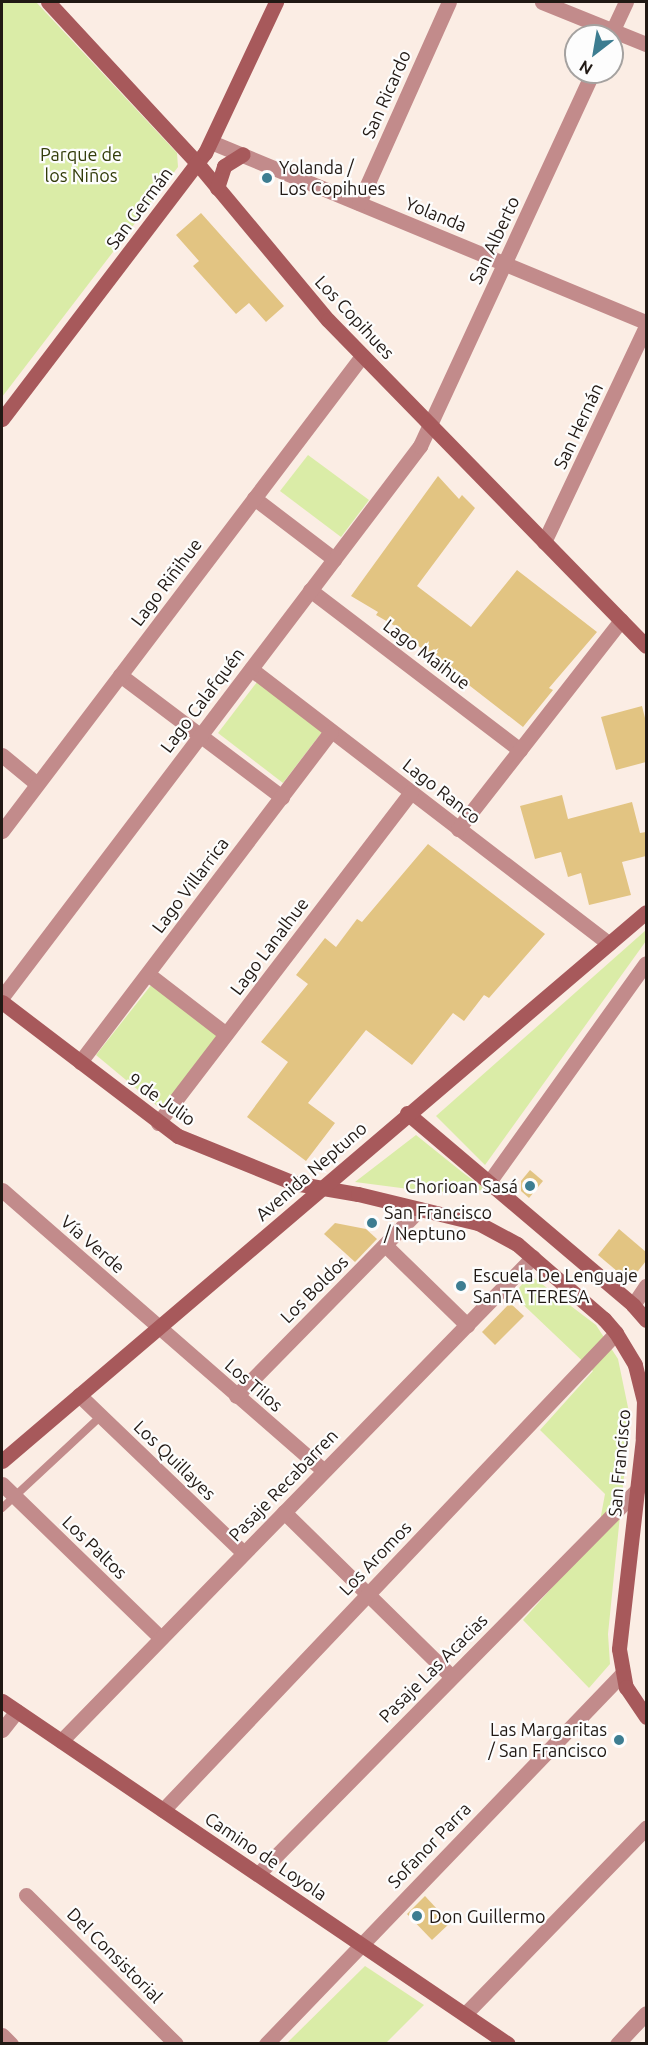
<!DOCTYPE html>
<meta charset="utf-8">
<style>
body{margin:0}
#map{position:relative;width:648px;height:2045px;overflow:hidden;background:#fbede4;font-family:Ubuntu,sans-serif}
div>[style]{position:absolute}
.green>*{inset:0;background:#daeca7}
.building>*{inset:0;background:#e2c482}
.lane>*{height:8px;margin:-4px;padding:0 4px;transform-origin:4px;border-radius:4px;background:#c28b8b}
.street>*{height:15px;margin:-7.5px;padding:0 7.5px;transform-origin:7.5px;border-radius:7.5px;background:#c28b8b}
.secondary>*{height:15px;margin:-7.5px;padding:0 7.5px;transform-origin:7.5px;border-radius:7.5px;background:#a7595b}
.dots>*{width:16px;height:16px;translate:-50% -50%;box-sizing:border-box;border:3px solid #fdfdfd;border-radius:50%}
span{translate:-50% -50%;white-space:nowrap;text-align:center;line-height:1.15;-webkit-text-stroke:4.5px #fdfdfd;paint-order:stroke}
.street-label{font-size:18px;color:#211914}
.park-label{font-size:18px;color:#333d0a}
.poi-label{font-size:18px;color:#211914}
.left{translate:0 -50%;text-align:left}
.right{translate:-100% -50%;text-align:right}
.frame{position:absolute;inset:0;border:3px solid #211914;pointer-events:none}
.north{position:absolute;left:564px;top:24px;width:60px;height:60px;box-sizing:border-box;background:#fdfdfd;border:2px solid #a5a2a0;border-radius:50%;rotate:211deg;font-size:16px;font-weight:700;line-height:24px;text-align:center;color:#211914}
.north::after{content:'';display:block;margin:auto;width:21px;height:27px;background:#3d7d91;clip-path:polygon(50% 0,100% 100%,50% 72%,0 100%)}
</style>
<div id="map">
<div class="green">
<div style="clip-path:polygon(2px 2px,36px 2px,177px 153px,178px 167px,2px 397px)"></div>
<div style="clip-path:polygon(308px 455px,369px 500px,341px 537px,280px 491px)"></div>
<div style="clip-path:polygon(257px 682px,322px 732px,283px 783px,218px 733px)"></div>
<div style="clip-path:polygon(646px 930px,646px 941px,485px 1165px,436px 1116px)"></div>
<div style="clip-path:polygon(152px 984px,219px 1036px,162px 1110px,96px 1055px)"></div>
<div style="clip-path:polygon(416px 1135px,462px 1172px,486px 1190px,432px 1192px,355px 1182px)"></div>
<div style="clip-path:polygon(530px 1275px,596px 1325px,618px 1359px,630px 1417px,608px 1634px,610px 1664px,589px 1688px,523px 1620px,597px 1537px,605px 1494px,540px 1430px,593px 1371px,513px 1295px)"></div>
<div style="clip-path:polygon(365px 1966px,424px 2005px,386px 2043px,287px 2043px)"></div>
</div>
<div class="building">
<div style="clip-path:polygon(201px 213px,284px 306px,266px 322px,249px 303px,236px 314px,193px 266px,199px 261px,176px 235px)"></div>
<div style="clip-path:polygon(438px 476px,459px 499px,462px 495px,475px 508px,417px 586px,471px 627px,517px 570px,597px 632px,549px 688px,553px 690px,523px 727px,407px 637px,409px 634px,376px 615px,378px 612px,351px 596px)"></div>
<div style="clip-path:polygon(642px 706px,646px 722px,646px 762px,616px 770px,601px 717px)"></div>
<div style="clip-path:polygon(562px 795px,568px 819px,632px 802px,640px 833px,646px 832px,646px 856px,622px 862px,631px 895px,589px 905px,581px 873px,568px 877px,561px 852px,535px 859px,520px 806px)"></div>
<div style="clip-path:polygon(428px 844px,545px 934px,489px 998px,484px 995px,464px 1021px,453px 1013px,412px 1065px,366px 1030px,308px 1103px,335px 1123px,306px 1161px,247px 1117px,288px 1062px,261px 1042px,308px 984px,296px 975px,325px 938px,336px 947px,357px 919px,362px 922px)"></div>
<div style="clip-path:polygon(530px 1170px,543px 1181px,529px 1198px,521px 1191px,521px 1181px)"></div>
<div style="clip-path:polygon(335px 1223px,366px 1229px,377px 1239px,355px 1262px,324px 1234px)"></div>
<div style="clip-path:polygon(619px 1229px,646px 1252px,646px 1261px,634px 1276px,624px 1277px,598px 1255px)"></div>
<div style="clip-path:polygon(510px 1303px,524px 1316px,495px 1345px,482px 1332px)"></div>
<div style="clip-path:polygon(425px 1896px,450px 1923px,432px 1940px,407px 1914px)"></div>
</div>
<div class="lane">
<div style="left:2px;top:1508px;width:135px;rotate:-42.9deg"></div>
</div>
<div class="street">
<div style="left:542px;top:2px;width:112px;rotate:22deg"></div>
<div style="left:610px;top:36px;width:38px;rotate:-65deg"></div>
<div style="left:211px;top:142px;width:471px;rotate:22.5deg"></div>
<div style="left:359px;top:203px;width:220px;rotate:-65.9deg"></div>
<div style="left:254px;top:498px;width:101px;rotate:37.3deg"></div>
<div style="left:544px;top:542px;width:239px;rotate:-64.7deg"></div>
<div style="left:310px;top:590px;width:264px;rotate:37.3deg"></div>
<div style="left:251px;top:669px;width:451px;rotate:37.5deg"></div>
<div style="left:120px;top:675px;width:203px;rotate:37deg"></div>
<div style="left:2px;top:755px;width:45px;rotate:39.6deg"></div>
<div style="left:458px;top:829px;width:265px;rotate:-52deg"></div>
<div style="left:2px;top:831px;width:596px;rotate:-52.84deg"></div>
<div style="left:148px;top:974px;width:98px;rotate:37.6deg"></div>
<div style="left:2px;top:997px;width:692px;rotate:-52.82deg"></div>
<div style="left:420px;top:446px;width:412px;rotate:-65.2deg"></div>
<div style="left:80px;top:1062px;width:415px;rotate:-52.8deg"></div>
<div style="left:158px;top:1123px;width:417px;rotate:-52.6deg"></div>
<div style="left:489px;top:1182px;width:269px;rotate:-54.4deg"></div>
<div style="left:2px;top:1190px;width:427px;rotate:41.1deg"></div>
<div style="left:385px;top:1245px;width:115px;rotate:44.3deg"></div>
<div style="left:633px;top:1305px;width:23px;rotate:-56deg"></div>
<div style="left:79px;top:1395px;width:228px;rotate:43.8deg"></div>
<div style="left:236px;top:1396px;width:262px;rotate:-45.5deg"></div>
<div style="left:2px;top:1484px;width:221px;rotate:44.1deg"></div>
<div style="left:284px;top:1512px;width:235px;rotate:44.5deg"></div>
<div style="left:2px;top:1730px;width:24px;rotate:-52deg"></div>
<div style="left:61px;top:1741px;width:676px;rotate:-45.72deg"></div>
<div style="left:163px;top:1810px;width:658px;rotate:-46.48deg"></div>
<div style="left:258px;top:1874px;width:540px;rotate:-45.38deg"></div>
<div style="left:26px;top:1895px;width:211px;rotate:44.8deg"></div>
<div style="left:465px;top:2014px;width:260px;rotate:-45.8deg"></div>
<div style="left:2px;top:2035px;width:13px;rotate:45deg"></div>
<div style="left:266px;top:2044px;width:512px;rotate:-46.11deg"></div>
<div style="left:617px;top:2044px;width:42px;rotate:-46.9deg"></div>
</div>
<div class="secondary">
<div style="left:48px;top:2px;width:219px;rotate:47.2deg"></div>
<div style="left:197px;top:163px;width:204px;rotate:50.2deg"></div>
<div style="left:328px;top:320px;width:455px;rotate:45.7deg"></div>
<div style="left:217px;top:188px;width:23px;rotate:-72deg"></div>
<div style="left:224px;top:166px;width:22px;rotate:-32deg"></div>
<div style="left:2px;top:419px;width:335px;rotate:-52.7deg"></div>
<div style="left:205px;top:153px;width:167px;rotate:-64.8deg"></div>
<div style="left:2px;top:1002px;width:221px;rotate:37.3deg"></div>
<div style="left:178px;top:1136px;width:125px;rotate:22.1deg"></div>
<div style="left:294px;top:1183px;width:65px;rotate:9.8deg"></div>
<div style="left:358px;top:1194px;width:123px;rotate:13.6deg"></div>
<div style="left:478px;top:1223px;width:44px;rotate:28.3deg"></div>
<div style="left:517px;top:1244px;width:115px;rotate:40.8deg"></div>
<div style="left:604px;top:1319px;width:18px;rotate:49deg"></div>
<div style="left:616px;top:1333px;width:37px;rotate:59deg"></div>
<div style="left:635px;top:1365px;width:37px;rotate:76deg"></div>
<div style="left:644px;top:1401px;width:37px;rotate:92deg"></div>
<div style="left:643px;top:1438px;width:212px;rotate:96.5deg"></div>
<div style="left:619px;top:1649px;width:39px;rotate:80deg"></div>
<div style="left:626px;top:1687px;width:36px;rotate:56deg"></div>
<div style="left:407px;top:1113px;width:297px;rotate:40.3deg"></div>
<div style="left:633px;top:1305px;width:20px;rotate:49deg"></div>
<div style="left:2px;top:1461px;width:846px;rotate:-40.45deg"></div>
<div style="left:2px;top:1701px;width:611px;rotate:34.13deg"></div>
</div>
<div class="dots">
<div style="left:267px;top:178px;background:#3d7d91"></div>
<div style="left:530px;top:1186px;background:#3d7d91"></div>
<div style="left:372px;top:1223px;background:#3d7d91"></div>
<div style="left:461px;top:1286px;background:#3d7d91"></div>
<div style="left:619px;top:1740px;background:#3d7d91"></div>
<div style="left:417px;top:1916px;background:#3d7d91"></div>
</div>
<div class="street-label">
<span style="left:386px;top:94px;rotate:-66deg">San Ricardo</span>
<span style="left:139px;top:208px;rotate:-53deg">San Germán</span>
<span style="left:436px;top:214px;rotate:22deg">Yolanda</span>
<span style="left:494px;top:240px;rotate:-65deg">San Alberto</span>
<span style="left:355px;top:317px;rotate:47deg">Los Copihues</span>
<span style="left:578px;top:426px;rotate:-65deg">San Hernán</span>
<span style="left:166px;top:582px;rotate:-53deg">Lago Riñihue</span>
<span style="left:427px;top:654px;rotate:37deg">Lago Maihue</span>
<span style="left:202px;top:700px;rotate:-53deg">Lago Calafquén</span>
<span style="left:442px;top:791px;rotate:38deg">Lago Ranco</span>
<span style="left:190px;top:885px;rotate:-53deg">Lago Villarrica</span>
<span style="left:269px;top:946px;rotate:-53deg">Lago Lanalhue</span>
<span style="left:162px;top:1099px;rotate:35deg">9 de Julio</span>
<span style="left:311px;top:1171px;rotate:-41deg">Avenida Neptuno</span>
<span style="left:93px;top:1244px;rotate:41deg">Vía Verde</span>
<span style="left:314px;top:1289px;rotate:-45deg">Los Boldos</span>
<span style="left:254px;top:1385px;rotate:41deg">Los Tilos</span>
<span style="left:175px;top:1460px;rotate:44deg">Los Quillayes</span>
<span style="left:619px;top:1463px;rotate:-85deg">San Francisco</span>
<span style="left:283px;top:1485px;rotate:-46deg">Pasaje Recabarren</span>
<span style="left:95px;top:1547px;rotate:44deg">Los Paltos</span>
<span style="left:375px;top:1558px;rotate:-46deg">Los Aromos</span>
<span style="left:433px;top:1668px;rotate:-45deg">Pasaje Las Acacias</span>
<span style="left:429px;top:1845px;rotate:-46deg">Sofanor Parra</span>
<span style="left:266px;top:1856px;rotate:34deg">Camino de Loyola</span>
<span style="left:115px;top:1955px;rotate:45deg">Del Consistorial</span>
</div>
<div class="park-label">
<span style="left:81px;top:165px">Parque de<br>los Niños</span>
</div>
<div class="poi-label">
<span class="left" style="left:279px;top:178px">Yolanda /<br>Los Copihues</span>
<span class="right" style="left:518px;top:1186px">Chorioan Sasá</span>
<span class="left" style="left:384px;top:1223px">San Francisco<br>/ Neptuno</span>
<span class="left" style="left:473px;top:1286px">Escuela De Lenguaje<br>SanTA TERESA</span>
<span class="right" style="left:607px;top:1740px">Las Margaritas<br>/ San Francisco</span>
<span class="left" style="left:429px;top:1916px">Don Guillermo</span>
</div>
<div class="frame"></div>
<div class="north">N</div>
</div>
